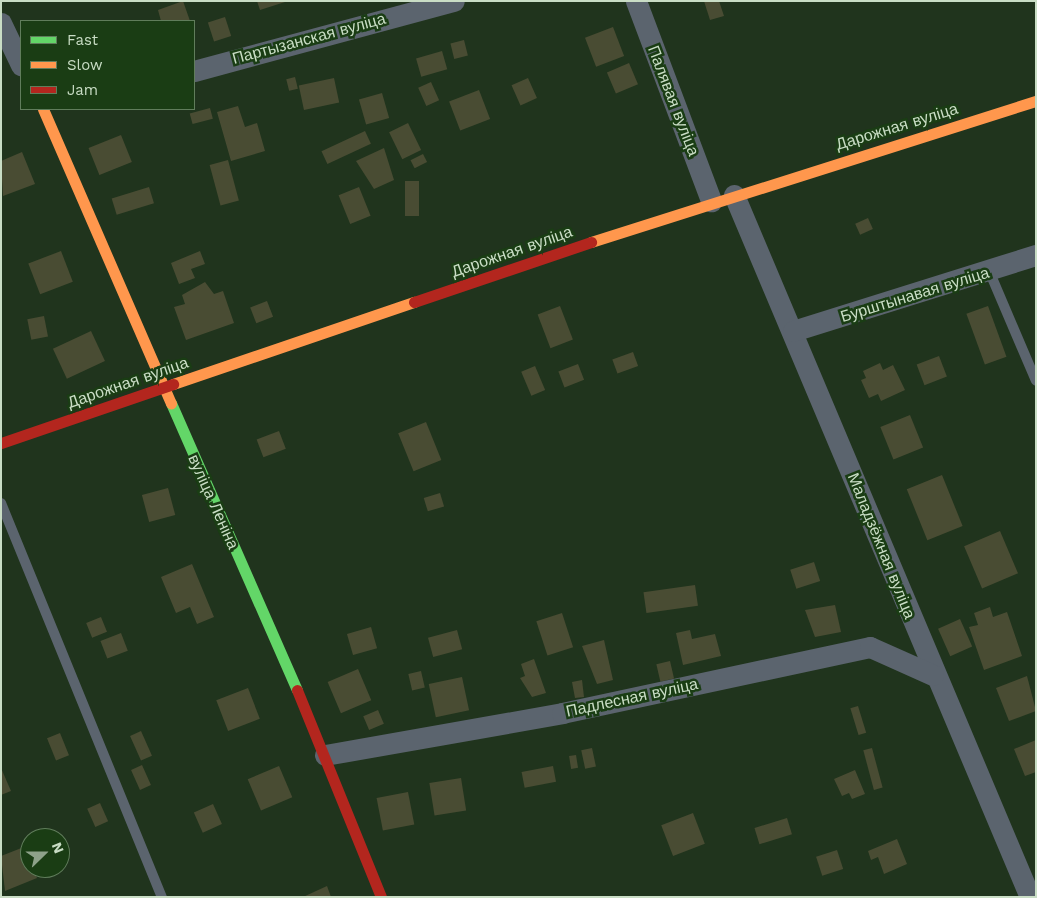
<!DOCTYPE html>
<meta charset="utf-8">
<style>
body{margin:0}
#map{position:relative;width:1037px;height:898px;overflow:hidden;background:#20341d;font-family:"Work Sans",sans-serif}
div>[style]{position:absolute}
[style*='--x']{left:calc(var(--x)*1px);top:calc(var(--y)*1px);width:calc(var(--w)*1px);rotate:calc(var(--a)*1deg)}
.building>*{inset:0;background:#494c33;transform-origin:0 0}
.lane>*{height:10px;margin:-5px;padding:0 5px;transform-origin:5px;border-radius:5px;background:#5b646e}
.street>*{height:21px;margin:-10.5px;padding:0 10.5px;transform-origin:10.5px;border-radius:10.5px;background:#5b646e}
.fast>*{height:11px;margin:-5.5px;padding:0 5.5px;transform-origin:5.5px;border-radius:5.5px;background:#63d668}
.slow>*{height:11px;margin:-5.5px;padding:0 5.5px;transform-origin:5.5px;border-radius:5.5px;background:#ff974d}
.jam>*{height:11px;margin:-5.5px;padding:0 5.5px;transform-origin:5.5px;border-radius:5.5px;background:#b3261e}
span{translate:-50% -50%;white-space:nowrap;text-align:center;line-height:1.15;-webkit-text-stroke:5px #1a3d14;paint-order:stroke}
.street-label{font-size:16px;color:#c9ddc5}
.frame{position:absolute;inset:0;border:2px solid #c9ddc5;pointer-events:none}
.legend{position:absolute;left:20px;top:20px;width:175px;height:90px;box-sizing:border-box;background:#1a3d14;border:1px solid #607d5b;margin:0;padding:6px 9px;list-style:none;font-size:15px;color:#c9ddc5}
.legend li{display:flex;align-items:center;gap:10px;height:25px}
.legend b{width:25px;border:1px solid #607d5b}
.north{position:absolute;left:20px;top:828px;width:50px;height:50px;box-sizing:border-box;background:#1a3d14;border:1px solid #607d5b;border-radius:50%;rotate:68deg;font-size:14px;font-weight:700;line-height:20px;text-align:center;color:#c9ddc5}
.north::after{content:'';display:block;margin:auto;width:18px;height:22px;background:#8ea28a;clip-path:polygon(50% 0,100% 100%,50% 72%,0 100%)}
</style>
<div id="map">
<div class="building">
<div style="clip-path:polygon(183px 1px,190px 21px,161px 21px,158px 10px)"></div>
<div style="clip-path:polygon(257px 1px,285px 1px,285px 2px,260px 10px)"></div>
<div style="clip-path:polygon(704px 1px,719px 1px,724px 16px,710px 20px)"></div>
<div style="left:225px;top:17px;width:20px;height:18px;rotate:72deg"></div>
<div style="left:613px;top:27px;width:31px;height:30px;rotate:69deg"></div>
<div style="left:464px;top:40px;width:16px;height:14px;rotate:76deg"></div>
<div style="left:442px;top:51px;width:19px;height:27px;rotate:74deg"></div>
<div style="left:629px;top:63px;width:23px;height:24px;rotate:67deg"></div>
<div style="left:295px;top:77px;width:12px;height:9px;rotate:76deg"></div>
<div style="left:334px;top:78px;width:25px;height:36px;rotate:78deg"></div>
<div style="left:528px;top:78px;width:22px;height:18px;rotate:66deg"></div>
<div style="left:431px;top:82px;width:20px;height:14px;rotate:66deg"></div>
<div style="left:479px;top:90px;width:31px;height:32px;rotate:69deg"></div>
<div style="left:382px;top:93px;width:26px;height:24px;rotate:74deg"></div>
<div style="clip-path:polygon(238px 106px,245px 127px,257px 123px,265px 151px,231px 161px,217px 112px)"></div>
<div style="left:210px;top:108px;width:11px;height:21px;rotate:75deg"></div>
<div style="left:408px;top:123px;width:30px;height:21px;rotate:64deg"></div>
<div style="left:365px;top:131px;width:14px;height:48px;rotate:65deg"></div>
<div style="left:121px;top:135px;width:29px;height:35px;rotate:68deg"></div>
<div style="clip-path:polygon(384px 148px,394px 180px,374px 189px,356px 161px)"></div>
<div style="clip-path:polygon(22px 152px,35px 184px,3px 196px,1px 161px)"></div>
<div style="left:423px;top:154px;width:9px;height:14px;rotate:63deg"></div>
<div style="left:228px;top:160px;width:42px;height:19px;rotate:75deg"></div>
<div style="left:405px;top:181px;width:14px;height:35px"></div>
<div style="left:149px;top:187px;width:17px;height:39px;rotate:73deg"></div>
<div style="left:359px;top:187px;width:31px;height:22px;rotate:68deg"></div>
<div style="left:868px;top:218px;width:12px;height:14px;rotate:66deg"></div>
<div style="left:61px;top:251px;width:33px;height:35px;rotate:69deg"></div>
<div style="clip-path:polygon(200px 251px,205px 264px,191px 269px,195px 278px,179px 284px,171px 263px)"></div>
<div style="clip-path:polygon(205px 282px,214px 294px,223px 291px,234px 323px,186px 340px,174px 307px,185px 304px,182px 295px)"></div>
<div style="left:267px;top:301px;width:17px;height:18px;rotate:69deg"></div>
<div style="left:560px;top:306px;width:36px;height:24px;rotate:69deg"></div>
<div style="left:988px;top:306px;width:54px;height:23px;rotate:70deg"></div>
<div style="left:44px;top:316px;width:21px;height:17px;rotate:79deg"></div>
<div style="left:91px;top:331px;width:33px;height:42px;rotate:65deg"></div>
<div style="left:633px;top:352px;width:15px;height:22px;rotate:70deg"></div>
<div style="left:939px;top:356px;width:22px;height:24px;rotate:69deg"></div>
<div style="clip-path:polygon(880px 363px,883px 370px,893px 365px,905px 390px,881px 401px,878px 394px,869px 398px,861px 380px,866px 378px,863px 371px)"></div>
<div style="left:578px;top:364px;width:17px;height:21px;rotate:69deg"></div>
<div style="left:535px;top:366px;width:26px;height:15px;rotate:67deg"></div>
<div style="left:910px;top:415px;width:35px;height:32px;rotate:68deg"></div>
<div style="left:426px;top:422px;width:41px;height:30px;rotate:68deg"></div>
<div style="left:279px;top:431px;width:19px;height:24px;rotate:69deg"></div>
<div style="left:942px;top:475px;width:55px;height:38px;rotate:68deg"></div>
<div style="left:168px;top:488px;width:28px;height:27px;rotate:75deg"></div>
<div style="left:440px;top:493px;width:14px;height:17px;rotate:73deg"></div>
<div style="left:1000px;top:531px;width:46px;height:39px;rotate:67deg"></div>
<div style="left:814px;top:562px;width:20px;height:25px;rotate:72deg"></div>
<div style="clip-path:polygon(192px 564px,214px 617px,197px 624px,190px 607px,176px 613px,161px 577px)"></div>
<div style="left:695px;top:585px;width:21px;height:52px;rotate:82deg"></div>
<div style="clip-path:polygon(835px 605px,841px 632px,815px 637px,805px 610px)"></div>
<div style="clip-path:polygon(990px 607px,993px 617px,1007px 612px,1022px 656px,984px 670px,969px 627px,978px 625px,974px 613px)"></div>
<div style="left:562px;top:613px;width:36px;height:27px;rotate:72deg"></div>
<div style="left:101px;top:617px;width:16px;height:16px;rotate:68deg"></div>
<div style="left:960px;top:619px;width:30px;height:24px;rotate:66deg"></div>
<div style="left:371px;top:627px;width:22px;height:25px;rotate:74deg"></div>
<div style="left:457px;top:630px;width:20px;height:30px;rotate:75deg"></div>
<div style="clip-path:polygon(690px 630px,692px 639px,715px 634px,721px 656px,683px 665px,676px 633px)"></div>
<div style="left:121px;top:633px;width:19px;height:22px;rotate:69deg"></div>
<div style="clip-path:polygon(604px 640px,613px 680px,597px 684px,582px 646px)"></div>
<div style="clip-path:polygon(534px 659px,546px 693px,532px 697px,520px 678px,525px 676px,521px 664px)"></div>
<div style="left:670px;top:661px;width:18px;height:14px;rotate:77deg"></div>
<div style="left:358px;top:669px;width:34px;height:33px;rotate:67deg"></div>
<div style="left:421px;top:671px;width:17px;height:13px;rotate:77deg"></div>
<div style="clip-path:polygon(1027px 676px,1036px 711px,1009px 721px,996px 688px)"></div>
<div style="left:462px;top:677px;width:34px;height:34px;rotate:78deg"></div>
<div style="clip-path:polygon(582px 680px,584px 697px,575px 698px,572px 682px)"></div>
<div style="left:248px;top:688px;width:33px;height:34px;rotate:69deg"></div>
<div style="left:858px;top:706px;width:28px;height:8px;rotate:73deg"></div>
<div style="left:378px;top:710px;width:15px;height:16px;rotate:67deg"></div>
<div style="left:141px;top:731px;width:27px;height:12px;rotate:66deg"></div>
<div style="left:60px;top:733px;width:24px;height:14px;rotate:68deg"></div>
<div style="clip-path:polygon(1036px 740px,1036px 772px,1025px 776px,1014px 749px)"></div>
<div style="left:592px;top:748px;width:19px;height:11px;rotate:78deg"></div>
<div style="left:872px;top:748px;width:41px;height:9px;rotate:75deg"></div>
<div style="left:576px;top:755px;width:13px;height:7px;rotate:81deg"></div>
<div style="left:142px;top:765px;width:22px;height:12px;rotate:66deg"></div>
<div style="left:279px;top:766px;width:34px;height:34px;rotate:67deg"></div>
<div style="left:553px;top:766px;width:16px;height:32px;rotate:79deg"></div>
<div style="clip-path:polygon(1px 768px,11px 791px,1px 795px)"></div>
<div style="clip-path:polygon(855px 770px,865px 794px,852px 799px,849px 793px,842px 796px,834px 779px)"></div>
<div style="left:461px;top:778px;width:33px;height:32px;rotate:81deg"></div>
<div style="left:408px;top:792px;width:33px;height:32px;rotate:79deg"></div>
<div style="left:100px;top:803px;width:20px;height:14px;rotate:66deg"></div>
<div style="left:213px;top:804px;width:22px;height:21px;rotate:66deg"></div>
<div style="left:693px;top:813px;width:33px;height:34px;rotate:69deg"></div>
<div style="left:787px;top:818px;width:17px;height:34px;rotate:73deg"></div>
<div style="clip-path:polygon(897px 839px,907px 864px,884px 874px,878px 857px,871px 860px,868px 851px)"></div>
<div style="clip-path:polygon(24px 847px,37px 878px,5px 891px,1px 856px)"></div>
<div style="left:837px;top:850px;width:20px;height:22px;rotate:72deg"></div>
<div style="clip-path:polygon(327px 886px,331px 897px,303px 897px)"></div>
</div>
<div class="lane">
<div style="--x:990;--y:273;--w:117;--a:66.9"></div>
<div style="--x:1;--y:503;--w:426;--a:67.8"></div>
</div>
<div class="street">
<div style="--x:636;--y:1;--w:214;--a:69.4"></div>
<div style="--x:1;--y:23;--w:47;--a:64.5"></div>
<div style="--x:194;--y:71;--w:269;--a:-15.1"></div>
<div style="--x:734;--y:195;--w:762;--a:67.14"></div>
<div style="--x:793;--y:331;--w:255;--a:-17.4"></div>
<div style="--x:325;--y:755;--w:241;--a:-10"></div>
<div style="--x:562;--y:713;--w:315;--a:-12.1"></div>
<div style="--x:870;--y:647;--w:69;--a:24"></div>
</div>
<div class="fast">
<div style="--x:171;--y:403;--w:313;--a:66.3"></div>
</div>
<div class="slow">
<div style="--x:43;--y:109;--w:321;--a:66.5"></div>
<div style="--x:591;--y:242;--w:467;--a:-17.6"></div>
<div style="--x:173;--y:384;--w:255;--a:-18.8"></div>
</div>
<div class="jam">
<div style="--x:414;--y:302;--w:187;--a:-18.7"></div>
<div style="--x:1;--y:443;--w:182;--a:-18.9"></div>
<div style="--x:297;--y:690;--w:223;--a:67.9"></div>
</div>
<div class="street-label">
<span style="left:309px;top:39px;rotate:-15deg">Партызанская вуліца</span>
<span style="left:673px;top:101px;rotate:69deg">Палявая вуліца</span>
<span style="left:897px;top:127px;rotate:-17deg">Дарожная вуліца</span>
<span style="left:512px;top:252px;rotate:-19deg">Дарожная вуліца</span>
<span style="left:915px;top:295px;rotate:-17deg">Бурштынавая вуліца</span>
<span style="left:128px;top:383px;rotate:-19deg">Дарожная вуліца</span>
<span style="left:213px;top:502px;rotate:66deg">вуліца Леніна</span>
<span style="left:881px;top:546px;rotate:68deg">Маладзёжная вуліца</span>
<span style="left:632px;top:698px;rotate:-12deg">Падлесная вуліца</span>
</div>
<div class="frame"></div>
<ul class="legend">
<li><b style="height:6px;background:#63d668"></b>Fast</li>
<li><b style="height:6px;background:#ff974d"></b>Slow</li>
<li><b style="height:6px;background:#b3261e"></b>Jam</li>
</ul>
<div class="north">N</div>
</div>
